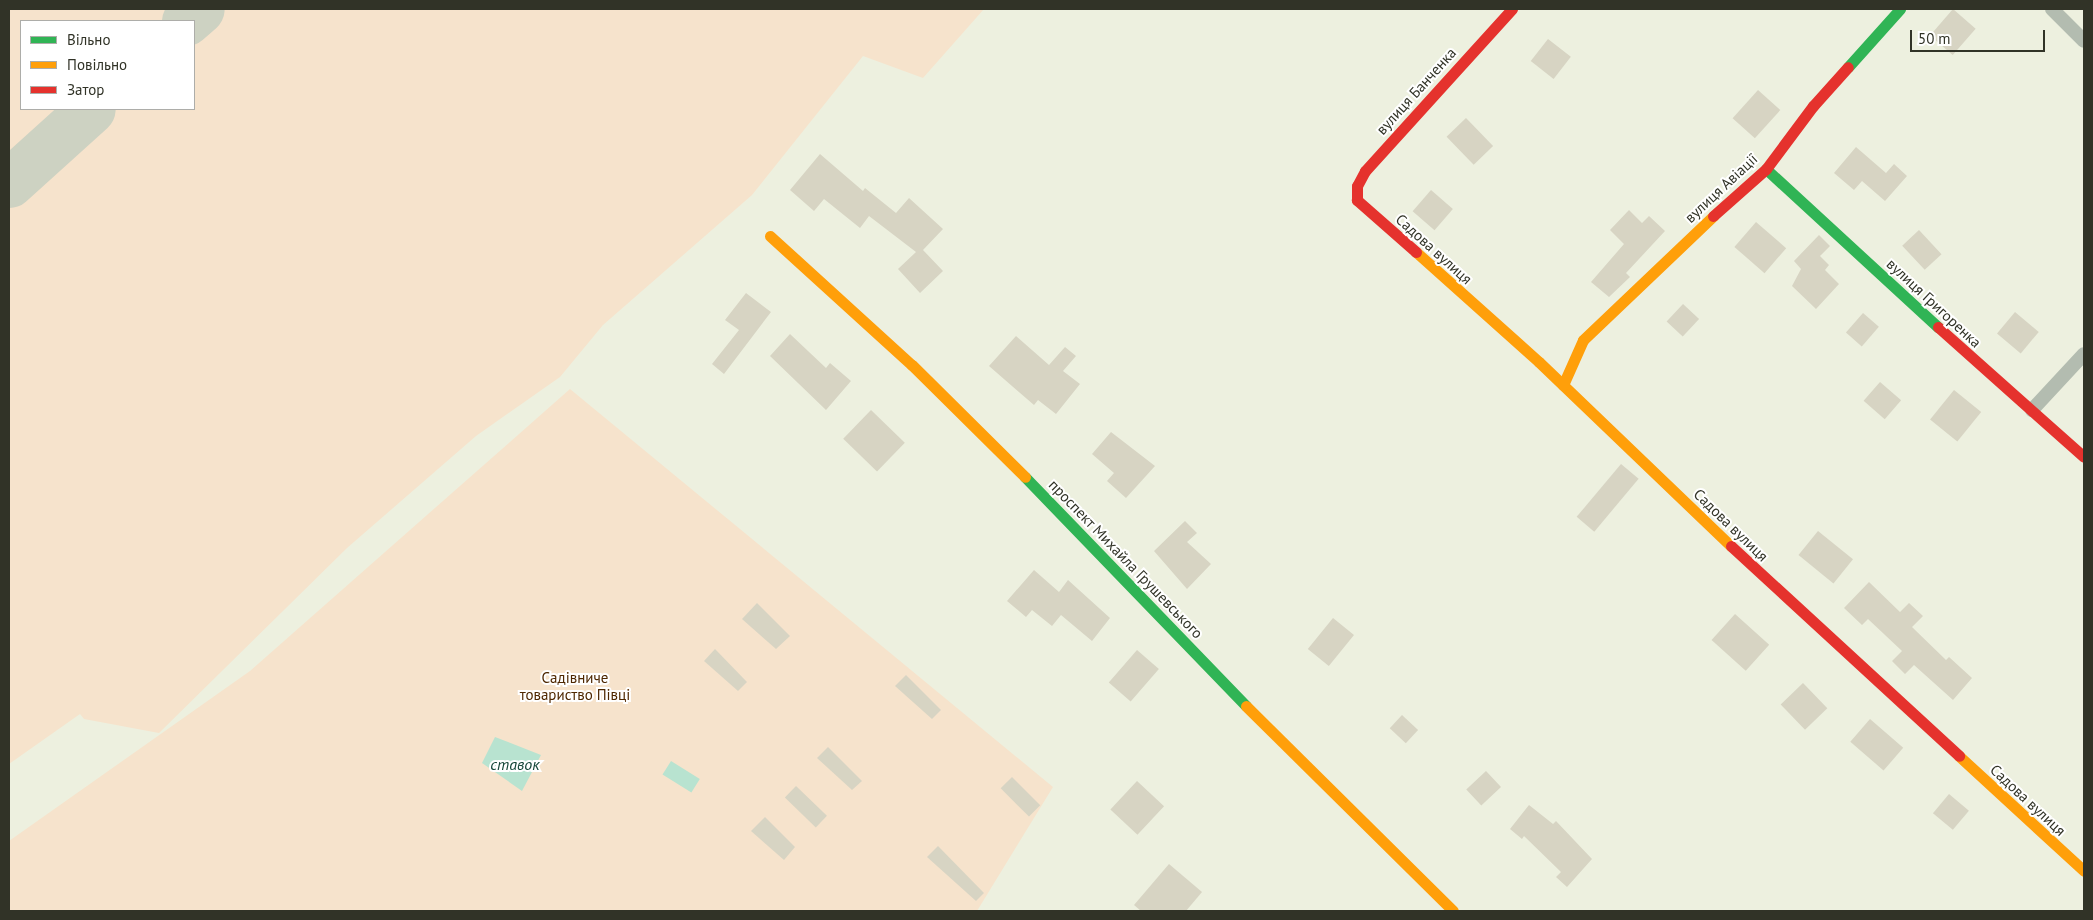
<!DOCTYPE html>
<meta charset="utf-8">
<style>
body{margin:0}
#map{position:relative;width:2093px;height:920px;overflow:hidden;background:#edf0df;font-family:"PT Sans",sans-serif}
div>[style]{position:absolute}
[style*='--x']{left:calc(var(--x)*1px);top:calc(var(--y)*1px);width:calc(var(--w)*1px);rotate:calc(var(--a)*1deg)}
.green>*{inset:0;background:#f6e3cc}
.water>*{inset:0;background:#b8e3d0;transform-origin:0 0}
.taxiway>*{height:49px;margin:-24.5px;padding:0 24.5px;transform-origin:24.5px;border-radius:24.5px;background:#cdd2c2}
.building>*{inset:0;background:#d7d4c3;transform-origin:0 0}
.street>*{height:14px;margin:-7px;padding:0 7px;transform-origin:7px;border-radius:7px;background:#b3bcb0}
.fast>*{height:11px;margin:-5.5px;padding:0 5.5px;transform-origin:5.5px;border-radius:5.5px;background:#30b455}
.slow>*{height:11px;margin:-5.5px;padding:0 5.5px;transform-origin:5.5px;border-radius:5.5px;background:#ff9f0a}
.jam>*{height:11px;margin:-5.5px;padding:0 5.5px;transform-origin:5.5px;border-radius:5.5px;background:#e5322d}
span{translate:-50% -50%;white-space:nowrap;text-align:center;line-height:1.15;-webkit-text-stroke:4px #fff;paint-order:stroke}
.street-label{font-size:15px;color:#313327}
.park-label{font-size:15px;color:#4e2700}
.water-label{font-size:16px;color:#144537;font-style:italic}
.frame{position:absolute;inset:0;border:10px solid #313327;pointer-events:none}
.legend{position:absolute;left:20px;top:20px;width:175px;height:90px;box-sizing:border-box;background:#fff;border:1px solid #adada9;margin:0;padding:6px 9px;list-style:none;font-size:15px;color:#313327}
.legend li{display:flex;align-items:center;gap:10px;height:25px}
.legend b{width:25px;border:1px solid #adada9}
.scale{position:absolute;left:1910px;top:30px;width:135px;height:22px;box-sizing:border-box;border:2px solid #313327;border-top:0;padding-left:6px;font-size:15px;line-height:18px;white-space:nowrap;color:#313327;-webkit-text-stroke:4px #fff;paint-order:stroke}
</style>
<div id="map">
<div class="green">
<div style="clip-path:polygon(evenodd,9px 9px,984px 9px,923px 78px,863px 56px,752px 195px,603px 325px,560px 377px,476px 436px,347px 548px,159px 733px,84px 719px,80px 714px,9px 764px,9px 9px,21px 21px,194px 21px,194px 109px,21px 109px,21px 21px)"></div>
<div style="clip-path:polygon(570px 389px,1053px 787px,977px 911px,9px 911px,9px 841px,250px 671px)"></div>
</div>
<div class="water">
<div style="clip-path:polygon(495px 737px,541px 755px,522px 791px,482px 763px)"></div>
<div style="left:671px;top:761px;width:34px;height:16px;rotate:32deg"></div>
</div>
<div class="taxiway">
<div style="--x:186;--y:21;--w:18;--a:-41"></div>
<div style="--x:9;--y:183;--w:110;--a:-42.1"></div>
</div>
<div class="building">
<div style="left:1953px;top:9px;width:30px;height:35px;rotate:41deg"></div>
<div style="left:1548px;top:39px;width:29px;height:28px;rotate:38deg"></div>
<div style="left:1758px;top:90px;width:30px;height:38px;rotate:42deg"></div>
<div style="left:1466px;top:118px;width:39px;height:27px;rotate:46deg"></div>
<div style="clip-path:polygon(1856px 147px,1886px 173px,1894px 164px,1907px 176px,1885px 201px,1862px 181px,1854px 190px,1834px 173px)"></div>
<div style="clip-path:polygon(820px 154px,863px 191px,865px 188px,896px 213px,909px 198px,943px 229px,923px 250px,943px 271px,920px 293px,898px 269px,916px 252px,869px 216px,860px 228px,824px 199px,814px 211px,790px 190px)"></div>
<div style="left:1431px;top:190px;width:29px;height:28px;rotate:41deg"></div>
<div style="clip-path:polygon(1629px 210px,1642px 223px,1649px 216px,1665px 231px,1626px 273px,1630px 277px,1609px 297px,1591px 282px,1624px 244px,1610px 230px)"></div>
<div style="left:1756px;top:222px;width:40px;height:33px;rotate:41deg"></div>
<div style="left:1919px;top:230px;width:33px;height:23px;rotate:47deg"></div>
<div style="clip-path:polygon(1819px 235px,1830px 246px,1820px 256px,1829px 265px,1825px 270px,1839px 284px,1816px 309px,1792px 286px,1801px 269px,1794px 261px)"></div>
<div style="clip-path:polygon(746px 293px,771px 312px,724px 374px,712px 364px,739px 330px,725px 320px)"></div>
<div style="left:1683px;top:304px;width:22px;height:24px;rotate:43deg"></div>
<div style="left:2015px;top:312px;width:31px;height:28px;rotate:40deg"></div>
<div style="left:1863px;top:313px;width:21px;height:26px;rotate:41deg"></div>
<div style="clip-path:polygon(790px 334px,826px 368px,830px 363px,851px 381px,826px 410px,770px 356px)"></div>
<div style="clip-path:polygon(1016px 336px,1049px 365px,1065px 347px,1076px 356px,1063px 371px,1080px 384px,1056px 414px,1038px 400px,1034px 405px,989px 366px)"></div>
<div style="left:1880px;top:382px;width:28px;height:25px;rotate:41deg"></div>
<div style="left:1954px;top:390px;width:35px;height:38px;rotate:39deg"></div>
<div style="left:871px;top:410px;width:47px;height:40px;rotate:44deg"></div>
<div style="clip-path:polygon(1111px 432px,1155px 466px,1126px 498px,1107px 481px,1114px 473px,1092px 454px)"></div>
<div style="left:1621px;top:464px;width:23px;height:69px;rotate:40deg"></div>
<div style="clip-path:polygon(1185px 521px,1197px 533px,1187px 542px,1211px 564px,1187px 589px,1154px 551px)"></div>
<div style="left:1818px;top:531px;width:45px;height:31px;rotate:39deg"></div>
<div style="clip-path:polygon(1034px 570px,1059px 592px,1068px 580px,1110px 618px,1092px 641px,1061px 615px,1052px 626px,1032px 610px,1026px 617px,1007px 601px)"></div>
<div style="clip-path:polygon(1869px 582px,1900px 612px,1909px 603px,1923px 616px,1912px 627px,1946px 660px,1949px 657px,1972px 678px,1953px 700px,1914px 665px,1905px 674px,1892px 661px,1902px 651px,1868px 619px,1862px 625px,1844px 608px)"></div>
<div style="clip-path:polygon(757px 603px,790px 636px,776px 649px,742px 619px)"></div>
<div style="left:1735px;top:614px;width:46px;height:35px;rotate:42deg"></div>
<div style="left:1333px;top:618px;width:27px;height:40px;rotate:39deg"></div>
<div style="clip-path:polygon(715px 649px,747px 682px,738px 691px,704px 661px)"></div>
<div style="left:1137px;top:650px;width:29px;height:43px;rotate:41deg"></div>
<div style="clip-path:polygon(906px 675px,941px 710px,932px 719px,895px 686px)"></div>
<div style="left:1803px;top:683px;width:35px;height:31px;rotate:46deg"></div>
<div style="left:1402px;top:715px;width:22px;height:18px;rotate:43deg"></div>
<div style="left:1870px;top:719px;width:44px;height:30px;rotate:41deg"></div>
<div style="clip-path:polygon(828px 747px,862px 781px,852px 790px,817px 758px)"></div>
<div style="left:1486px;top:771px;width:22px;height:27px;rotate:47deg"></div>
<div style="left:1012px;top:777px;width:40px;height:16px;rotate:45deg"></div>
<div style="left:1137px;top:781px;width:37px;height:39px;rotate:43deg"></div>
<div style="left:796px;top:786px;width:43px;height:16px;rotate:44deg"></div>
<div style="left:1949px;top:794px;width:26px;height:25px;rotate:40deg"></div>
<div style="clip-path:polygon(1529px 805px,1553px 824px,1556px 821px,1592px 859px,1567px 887px,1556px 877px,1561px 872px,1524px 836px,1522px 839px,1510px 829px)"></div>
<div style="clip-path:polygon(765px 817px,795px 847px,784px 860px,751px 831px)"></div>
<div style="clip-path:polygon(938px 846px,984px 893px,976px 901px,927px 857px)"></div>
<div style="clip-path:polygon(1169px 864px,1202px 892px,1186px 911px,1141px 911px,1134px 905px)"></div>
</div>
<div class="street">
<div style="--x:2052;--y:9;--w:45;--a:45"></div>
<div style="--x:2032;--y:410;--w:76;--a:-47.1"></div>
</div>
<div class="fast">
<div style="--x:1848;--y:67;--w:78;--a:-48.1"></div>
<div style="--x:1766;--y:169;--w:234;--a:42.6"></div>
<div style="--x:1025;--y:477;--w:318;--a:46"></div>
</div>
<div class="slow">
<div style="--x:770;--y:236;--w:192;--a:42.3"></div>
<div style="--x:912;--y:365;--w:159;--a:44.7"></div>
<div style="--x:1416;--y:252;--w:165;--a:41.8"></div>
<div style="--x:1539;--y:362;--w:266;--a:43.8"></div>
<div style="--x:1563;--y:385;--w:49;--a:-66"></div>
<div style="--x:1583;--y:340;--w:180;--a:-43.6"></div>
<div style="--x:1246;--y:706;--w:291;--a:44.7"></div>
<div style="--x:1959;--y:756;--w:170;--a:42.6"></div>
</div>
<div class="jam">
<div style="--x:1713;--y:216;--w:71;--a:-41.6"></div>
<div style="--x:1766;--y:169;--w:79;--a:-53.3"></div>
<div style="--x:1813;--y:106;--w:52;--a:-48.1"></div>
<div style="--x:1416;--y:252;--w:79;--a:-138.6"></div>
<div style="--x:1357;--y:200;--w:14;--a:-90"></div>
<div style="--x:1357;--y:186;--w:17;--a:-62"></div>
<div style="--x:1365;--y:171;--w:219;--a:-47.8"></div>
<div style="--x:1938;--y:327;--w:195;--a:41.7"></div>
<div style="--x:1731;--y:546;--w:310;--a:42.6"></div>
</div>
<div class="street-label">
<span style="left:1416px;top:91px;rotate:-48deg">вулиця Банченка</span>
<span style="left:1721px;top:188px;rotate:-43deg">вулиця Авіації</span>
<span style="left:1434px;top:249px;rotate:42deg">Садова вулиця</span>
<span style="left:1934px;top:303px;rotate:43deg">вулиця Григоренка</span>
<span style="left:1731px;top:525px;rotate:44deg">Садова вулиця</span>
<span style="left:1126px;top:559px;rotate:46deg">проспект Михайла Грушевського</span>
<span style="left:2028px;top:800px;rotate:43deg">Садова вулиця</span>
</div>
<div class="park-label">
<span style="left:575px;top:686px">Садівниче<br>товариство Півці</span>
</div>
<div class="water-label">
<span style="left:515px;top:764px">ставок</span>
</div>
<div class="frame"></div>
<ul class="legend">
<li><b style="height:6px;background:#30b455"></b>Вільно</li>
<li><b style="height:6px;background:#ff9f0a"></b>Повільно</li>
<li><b style="height:6px;background:#e5322d"></b>Затор</li>
</ul>
<div class="scale">50 m</div>
</div>
